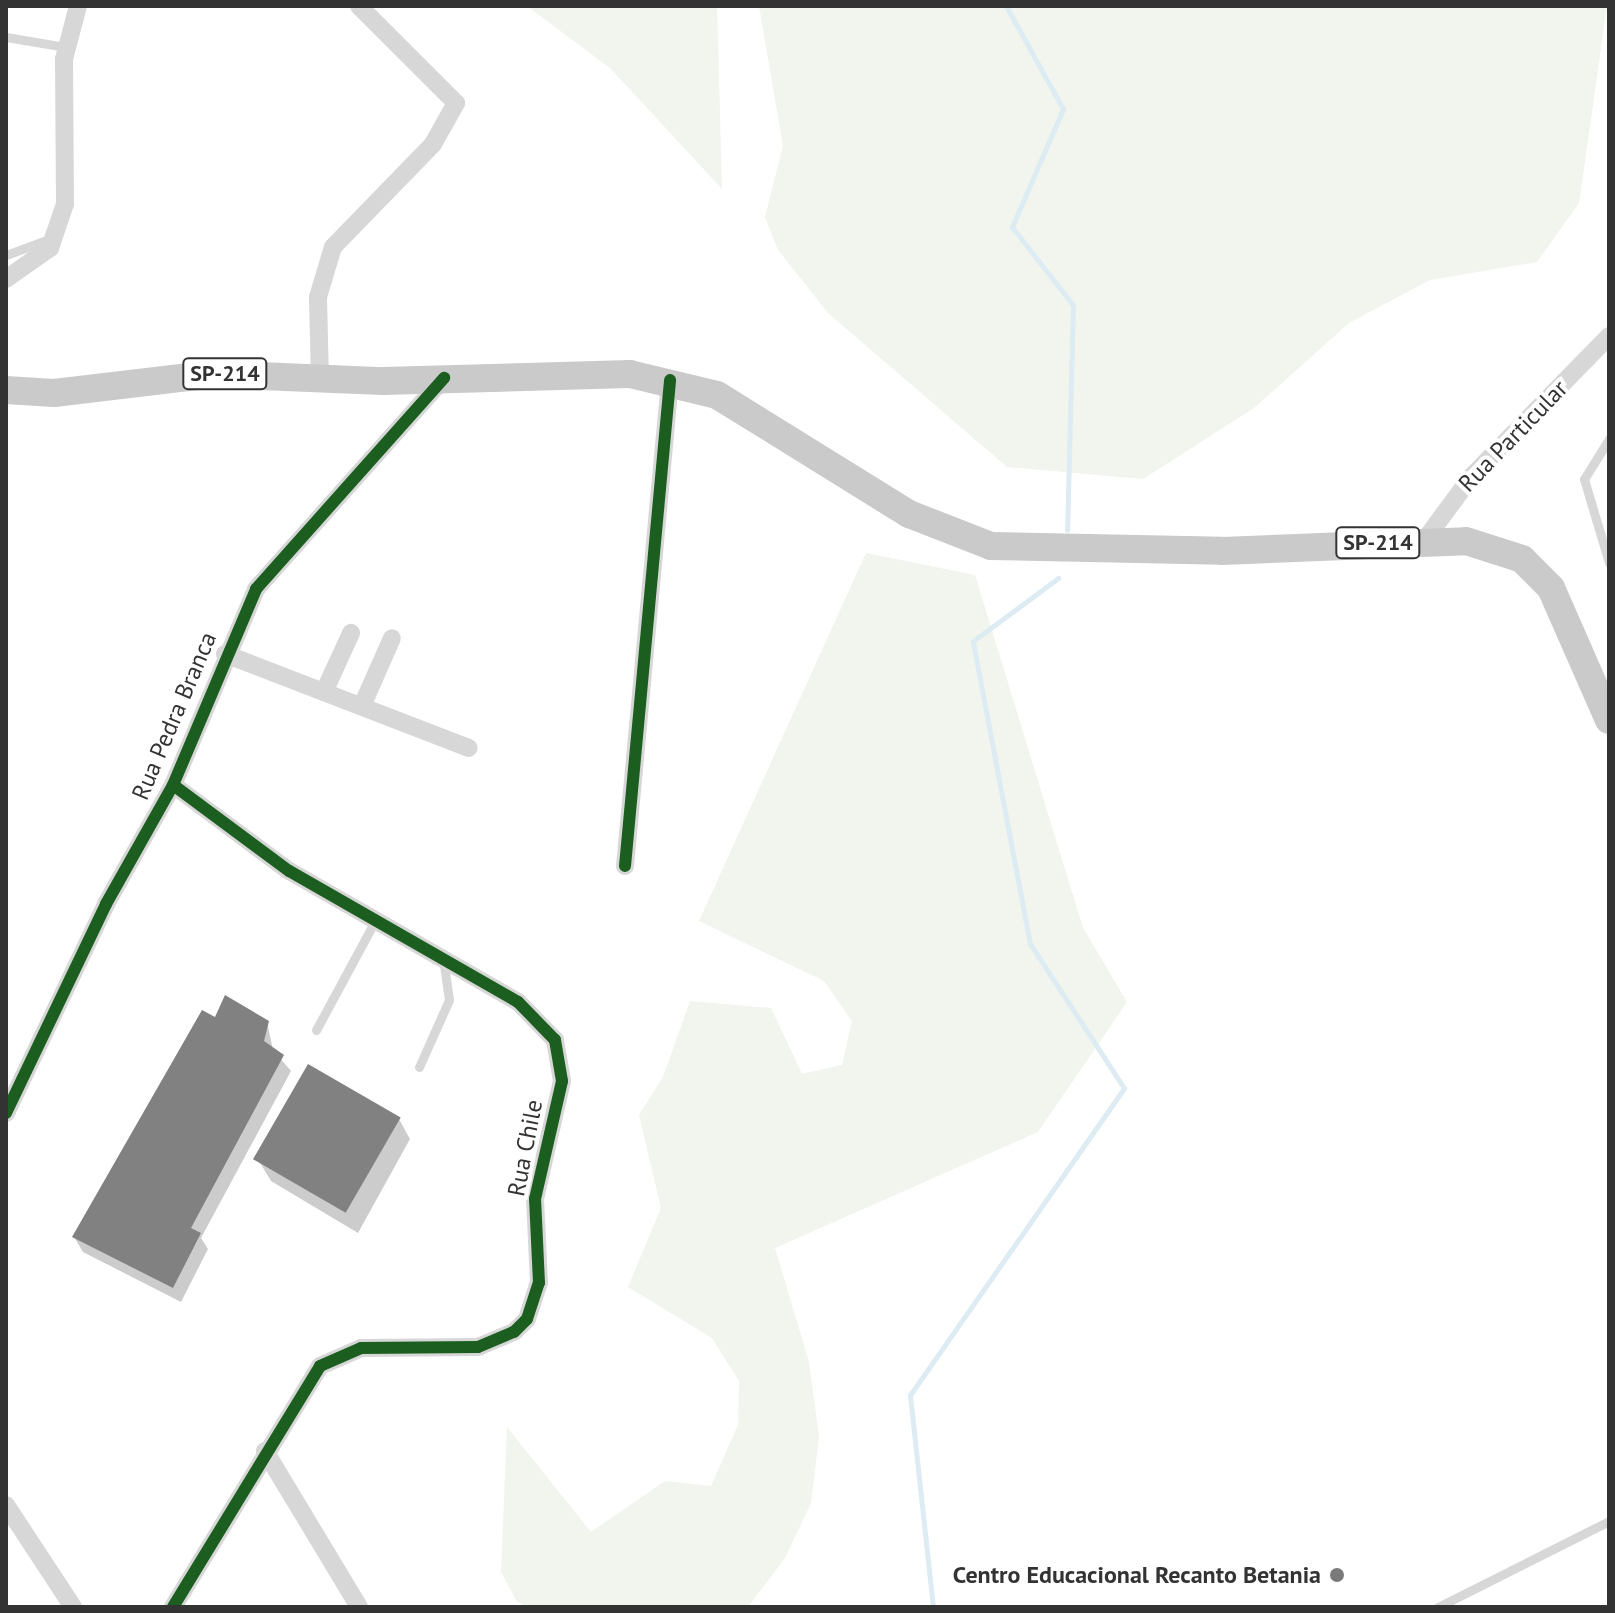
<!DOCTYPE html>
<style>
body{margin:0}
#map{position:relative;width:1615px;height:1613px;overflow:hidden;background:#fff;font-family:"PT Sans",sans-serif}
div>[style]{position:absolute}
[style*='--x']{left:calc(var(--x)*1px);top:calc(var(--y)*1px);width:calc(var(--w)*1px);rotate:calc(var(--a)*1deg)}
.green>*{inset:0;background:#f1f5ed}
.shadow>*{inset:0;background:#0003}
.stream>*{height:5px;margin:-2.5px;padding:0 2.5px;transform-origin:2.5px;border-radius:2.5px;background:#ddebf3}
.building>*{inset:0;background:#818181;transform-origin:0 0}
.lane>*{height:9px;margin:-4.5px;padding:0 4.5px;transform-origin:4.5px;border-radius:4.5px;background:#d7d7d7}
.street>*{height:18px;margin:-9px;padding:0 9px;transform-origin:9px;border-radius:9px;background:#d7d7d7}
.primary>*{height:28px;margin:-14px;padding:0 14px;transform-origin:14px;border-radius:14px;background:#cacaca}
.cycleway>*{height:12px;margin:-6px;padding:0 6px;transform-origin:6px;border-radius:6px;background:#1b5e20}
.dots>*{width:22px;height:22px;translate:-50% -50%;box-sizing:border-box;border:4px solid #fff;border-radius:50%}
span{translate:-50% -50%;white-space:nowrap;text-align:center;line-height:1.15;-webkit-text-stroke:8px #fff;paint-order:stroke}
.shield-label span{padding:2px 6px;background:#fff;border:2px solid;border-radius:6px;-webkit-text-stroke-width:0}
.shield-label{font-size:22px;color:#333;font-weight:700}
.street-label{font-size:24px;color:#333}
.poi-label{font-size:24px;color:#333;font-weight:700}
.right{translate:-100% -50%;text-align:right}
.frame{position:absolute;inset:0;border:8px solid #333;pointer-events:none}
</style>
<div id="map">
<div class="green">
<div style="clip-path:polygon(527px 6px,717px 6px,722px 189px,610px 68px)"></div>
<div style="clip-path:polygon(759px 6px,1607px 6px,1579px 203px,1537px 262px,1430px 280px,1349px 323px,1254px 408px,1143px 479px,1007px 467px,828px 313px,778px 250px,765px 217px,783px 146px)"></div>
<div style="clip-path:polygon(866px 553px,975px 575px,1083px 928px,1127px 1002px,1038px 1132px,775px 1248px,809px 1362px,819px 1437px,811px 1503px,785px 1558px,748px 1607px,528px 1607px,517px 1602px,501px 1572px,507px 1427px,591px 1532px,665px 1481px,711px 1486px,738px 1425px,739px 1381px,712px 1338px,628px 1287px,661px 1208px,639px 1115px,663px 1077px,690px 1001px,771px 1008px,802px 1074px,842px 1065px,852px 1021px,824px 981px,699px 921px)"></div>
</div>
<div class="shadow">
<div style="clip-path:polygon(267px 1022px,273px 1050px,291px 1071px,201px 1238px,208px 1249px,181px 1302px,83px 1252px,74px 1237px)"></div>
<div style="clip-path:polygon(399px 1119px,410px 1139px,358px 1233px,271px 1181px,259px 1161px)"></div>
</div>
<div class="stream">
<div style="--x:1006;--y:6;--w:118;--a:61"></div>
<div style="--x:1063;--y:109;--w:129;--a:113.4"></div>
<div style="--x:1012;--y:227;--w:99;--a:52"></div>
<div style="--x:1073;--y:305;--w:225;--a:91.5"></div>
<div style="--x:933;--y:1607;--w:213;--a:-96.2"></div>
<div style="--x:910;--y:1395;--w:374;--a:-55.1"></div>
<div style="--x:1124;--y:1088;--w:172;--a:-123.1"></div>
<div style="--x:1030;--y:944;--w:308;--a:-100.7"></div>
<div style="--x:973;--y:641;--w:106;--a:-36.5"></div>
</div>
<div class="building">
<div style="clip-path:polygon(225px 995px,269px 1021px,264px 1041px,284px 1055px,191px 1228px,201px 1233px,173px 1288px,72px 1237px,202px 1010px,215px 1017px)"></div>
<div style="left:308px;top:1064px;width:107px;height:110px;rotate:30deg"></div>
</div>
<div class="lane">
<div style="--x:6;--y:37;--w:61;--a:9.5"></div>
<div style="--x:6;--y:255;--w:49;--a:-20.3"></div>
<div style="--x:1609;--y:439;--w:47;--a:122"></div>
<div style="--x:1584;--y:479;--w:88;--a:73.4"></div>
<div style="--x:316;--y:1030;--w:126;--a:-61.6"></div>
<div style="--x:419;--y:1067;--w:73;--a:-65.9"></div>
<div style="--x:449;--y:1000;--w:42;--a:-98.1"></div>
<div style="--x:1438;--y:1607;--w:191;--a:-26.7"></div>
</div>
<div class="street">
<div style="--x:6;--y:279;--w:54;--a:-35.2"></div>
<div style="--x:50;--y:248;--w:46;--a:-71.2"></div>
<div style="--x:65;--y:204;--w:145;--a:-90.4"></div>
<div style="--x:64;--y:59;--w:55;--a:-75.2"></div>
<div style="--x:320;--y:380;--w:83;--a:-91.4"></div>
<div style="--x:318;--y:297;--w:52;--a:-73.3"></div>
<div style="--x:333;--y:247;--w:144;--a:-45.8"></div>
<div style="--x:433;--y:144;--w:47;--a:-60.7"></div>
<div style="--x:456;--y:103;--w:137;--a:-135"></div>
<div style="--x:1424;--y:541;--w:81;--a:-53.6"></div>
<div style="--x:1472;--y:476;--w:196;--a:-45.6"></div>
<div style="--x:225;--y:654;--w:261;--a:21.1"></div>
<div style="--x:324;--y:692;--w:65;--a:-65.4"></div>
<div style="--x:362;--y:706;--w:74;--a:-66.2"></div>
<div style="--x:625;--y:866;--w:488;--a:-84.7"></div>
<div style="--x:6;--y:1113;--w:232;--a:-64.4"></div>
<div style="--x:106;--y:904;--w:137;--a:-60.6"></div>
<div style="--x:173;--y:785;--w:213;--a:-67"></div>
<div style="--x:256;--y:589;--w:283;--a:-48.3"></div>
<div style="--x:265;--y:1451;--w:182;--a:58.9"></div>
<div style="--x:6;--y:1505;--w:122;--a:56.7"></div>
<div style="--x:173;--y:1607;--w:282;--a:-58.6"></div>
<div style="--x:320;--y:1366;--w:45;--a:-23.7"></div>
<div style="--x:361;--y:1348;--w:117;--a:-0.5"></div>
<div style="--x:478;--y:1347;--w:39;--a:-23"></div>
<div style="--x:514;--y:1332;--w:18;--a:-45"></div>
<div style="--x:527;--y:1319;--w:38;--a:-72"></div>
<div style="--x:539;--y:1283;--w:84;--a:-92.7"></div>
<div style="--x:535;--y:1199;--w:121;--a:-77.1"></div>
<div style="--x:562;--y:1081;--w:42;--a:-99.7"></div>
<div style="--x:555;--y:1040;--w:53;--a:-134.2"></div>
<div style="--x:518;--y:1002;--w:264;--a:-150.2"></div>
<div style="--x:289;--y:871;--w:144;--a:-143.4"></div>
</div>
<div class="primary">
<div style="--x:6;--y:390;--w:48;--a:3.6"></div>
<div style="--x:54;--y:393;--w:160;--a:-6.8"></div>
<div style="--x:213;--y:374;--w:170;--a:2.4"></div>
<div style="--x:383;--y:381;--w:247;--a:-1.6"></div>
<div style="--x:630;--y:374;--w:89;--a:13.6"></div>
<div style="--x:717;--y:395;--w:226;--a:31.8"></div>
<div style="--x:909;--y:514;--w:88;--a:21.3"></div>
<div style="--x:991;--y:546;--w:231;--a:1.2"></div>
<div style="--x:1222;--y:551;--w:244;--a:-2.3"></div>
<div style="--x:1466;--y:541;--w:59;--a:17.8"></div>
<div style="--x:1522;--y:559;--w:41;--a:45"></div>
<div style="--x:1551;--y:588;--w:144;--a:66.3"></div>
</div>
<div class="cycleway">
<div style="--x:625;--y:866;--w:488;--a:-84.7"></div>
<div style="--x:6;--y:1113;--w:232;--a:-64.4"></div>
<div style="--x:106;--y:904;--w:137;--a:-60.6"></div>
<div style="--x:173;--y:785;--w:213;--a:-67"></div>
<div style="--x:256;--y:589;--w:283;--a:-48.3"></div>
<div style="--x:173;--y:1607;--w:282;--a:-58.6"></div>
<div style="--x:320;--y:1366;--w:45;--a:-23.7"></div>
<div style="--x:361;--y:1348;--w:117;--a:-0.5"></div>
<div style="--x:478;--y:1347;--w:39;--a:-23"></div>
<div style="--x:514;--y:1332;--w:18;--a:-45"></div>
<div style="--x:527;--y:1319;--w:38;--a:-72"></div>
<div style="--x:539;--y:1283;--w:84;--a:-92.7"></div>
<div style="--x:535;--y:1199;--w:121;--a:-77.1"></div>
<div style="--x:562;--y:1081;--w:42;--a:-99.7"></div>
<div style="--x:555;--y:1040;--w:53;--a:-134.2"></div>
<div style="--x:518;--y:1002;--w:264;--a:-150.2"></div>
<div style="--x:289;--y:871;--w:144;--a:-143.4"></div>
</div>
<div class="dots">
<div style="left:1337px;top:1575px;background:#7a7a7a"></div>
</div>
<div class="shield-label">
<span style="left:225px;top:374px">SP-214</span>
<span style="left:1378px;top:543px">SP-214</span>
</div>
<div class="street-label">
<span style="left:1513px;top:436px;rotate:-46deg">Rua Particular</span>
<span style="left:174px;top:716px;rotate:-67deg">Rua Pedra Branca</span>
<span style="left:525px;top:1148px;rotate:-79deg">Rua Chile</span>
</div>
<div class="poi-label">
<span class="right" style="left:1321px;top:1575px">Centro Educacional Recanto Betania</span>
</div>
<div class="frame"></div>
</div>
